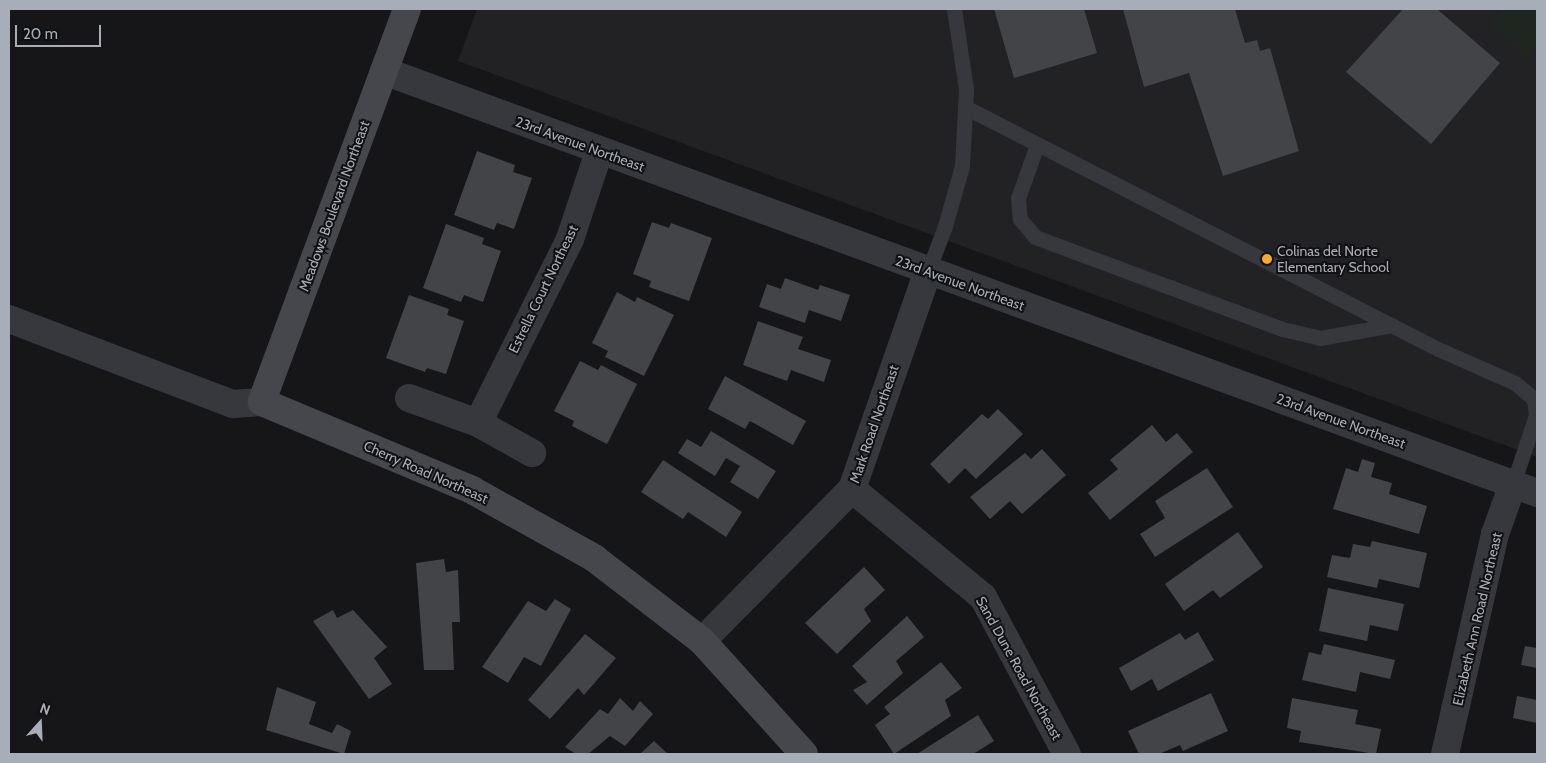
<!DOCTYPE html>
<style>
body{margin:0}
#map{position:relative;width:1546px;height:763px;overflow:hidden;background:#161618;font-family:Cabin,sans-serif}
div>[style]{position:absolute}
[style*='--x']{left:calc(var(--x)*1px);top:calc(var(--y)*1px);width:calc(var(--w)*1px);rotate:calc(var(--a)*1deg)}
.built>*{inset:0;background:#222225}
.green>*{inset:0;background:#1e261f}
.building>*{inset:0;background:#424448}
.lane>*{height:15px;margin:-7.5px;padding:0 7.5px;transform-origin:7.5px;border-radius:7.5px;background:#37383d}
.street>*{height:28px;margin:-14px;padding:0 14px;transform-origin:14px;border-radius:14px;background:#37383d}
.secondary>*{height:28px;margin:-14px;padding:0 14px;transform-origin:14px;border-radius:14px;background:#45474d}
.dots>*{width:14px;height:14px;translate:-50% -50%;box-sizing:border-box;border:2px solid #111113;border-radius:50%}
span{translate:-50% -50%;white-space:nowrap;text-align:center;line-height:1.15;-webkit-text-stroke:4px #111113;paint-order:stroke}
.street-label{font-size:14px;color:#a8aeb8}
.poi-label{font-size:14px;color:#a8aeb8}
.left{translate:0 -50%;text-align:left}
.frame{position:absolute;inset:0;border:10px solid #a8aeb8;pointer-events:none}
.north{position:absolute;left:15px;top:698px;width:50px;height:50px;-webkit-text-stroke:4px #111113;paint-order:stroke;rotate:20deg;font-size:14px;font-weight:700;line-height:20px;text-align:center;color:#a8aeb8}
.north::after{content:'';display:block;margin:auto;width:18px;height:22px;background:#a8aeb8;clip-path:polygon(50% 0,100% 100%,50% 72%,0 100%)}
.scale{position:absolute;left:15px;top:25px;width:86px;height:22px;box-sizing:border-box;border:2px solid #a8aeb8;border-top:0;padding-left:6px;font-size:15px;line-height:18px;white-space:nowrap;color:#a8aeb8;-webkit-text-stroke:4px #111113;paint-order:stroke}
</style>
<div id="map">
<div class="built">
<div style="clip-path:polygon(477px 9px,1537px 9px,1537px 457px,458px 61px)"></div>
</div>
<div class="green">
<div style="clip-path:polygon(1503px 9px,1537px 9px,1537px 47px,1527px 59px,1489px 25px)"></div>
</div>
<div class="building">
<div style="clip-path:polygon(994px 9px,1084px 9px,1097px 53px,1014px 78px)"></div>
<div style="clip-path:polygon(1123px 9px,1235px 9px,1245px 43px,1257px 40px,1260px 51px,1270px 48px,1299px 151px,1223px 176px,1189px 73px,1144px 87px)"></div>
<div style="clip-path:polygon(1403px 9px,1437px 9px,1500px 63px,1431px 144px,1346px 72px)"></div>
<div style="clip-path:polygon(477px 151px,515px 165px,513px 172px,532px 178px,514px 229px,497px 223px,494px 230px,454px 215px)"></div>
<div style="clip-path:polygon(652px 222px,669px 228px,671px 223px,712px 238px,689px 301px,649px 287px,651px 281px,633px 274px)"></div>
<div style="clip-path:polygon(446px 224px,484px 238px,482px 244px,501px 251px,483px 302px,464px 295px,461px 302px,423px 288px)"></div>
<div style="clip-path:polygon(785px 278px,818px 290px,820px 285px,850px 295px,841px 321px,809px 310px,805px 323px,759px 307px,767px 284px,781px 289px)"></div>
<div style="clip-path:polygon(617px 292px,635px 302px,637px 297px,674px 315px,644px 376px,605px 357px,608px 351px,592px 343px)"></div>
<div style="clip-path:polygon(409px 295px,449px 309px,447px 315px,464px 321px,446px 374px,427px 368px,425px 372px,386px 358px)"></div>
<div style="clip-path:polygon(758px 321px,803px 337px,798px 349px,831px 360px,824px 382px,791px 370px,787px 381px,743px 365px)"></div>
<div style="clip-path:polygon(580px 361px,598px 370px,601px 365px,637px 384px,607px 444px,572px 426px,574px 421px,554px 411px)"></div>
<div style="clip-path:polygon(725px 376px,806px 421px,793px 445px,750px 421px,745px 429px,708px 409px)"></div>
<div style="clip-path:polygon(998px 409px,1023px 434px,976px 479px,965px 468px,949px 484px,930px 464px,982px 414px,988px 419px)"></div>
<div style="clip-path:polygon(1152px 425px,1166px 442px,1177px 433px,1193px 452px,1110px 520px,1088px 493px,1118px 469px,1110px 460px)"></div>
<div style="clip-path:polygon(711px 431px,776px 471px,758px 499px,730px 482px,740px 466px,726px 458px,715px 476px,678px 453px,687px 439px,701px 447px)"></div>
<div style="clip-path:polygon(1042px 449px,1066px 475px,1022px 514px,1010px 501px,990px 519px,970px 497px,1025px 453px,1031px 459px)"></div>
<div style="clip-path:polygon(1362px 459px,1375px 463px,1371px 477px,1392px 483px,1389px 494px,1427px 506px,1419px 534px,1333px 509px,1346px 468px,1358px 472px)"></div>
<div style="clip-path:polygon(663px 460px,742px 512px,726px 537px,688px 512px,683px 519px,641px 492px)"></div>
<div style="clip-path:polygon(1207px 468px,1233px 507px,1155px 557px,1140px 534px,1165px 518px,1155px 501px)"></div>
<div style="clip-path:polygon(1238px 532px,1263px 567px,1220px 598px,1213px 590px,1184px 611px,1165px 584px)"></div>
<div style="clip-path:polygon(1372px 541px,1427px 553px,1419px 588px,1379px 579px,1377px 588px,1327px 577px,1332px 555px,1350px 558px,1353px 544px,1370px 547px)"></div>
<div style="clip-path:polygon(444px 559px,446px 572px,458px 570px,460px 622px,452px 622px,454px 670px,424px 670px,416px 563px)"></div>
<div style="clip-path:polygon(864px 567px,885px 590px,864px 609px,871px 621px,837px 654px,805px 623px)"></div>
<div style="clip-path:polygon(1328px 588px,1404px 604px,1398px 631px,1370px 625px,1367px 641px,1319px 631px)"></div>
<div style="clip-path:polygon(555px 599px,571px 609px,541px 666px,524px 657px,508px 683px,482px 667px,528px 601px,546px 611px)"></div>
<div style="clip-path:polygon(333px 610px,337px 618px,353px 610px,387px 647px,374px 658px,392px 684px,369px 699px,313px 621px)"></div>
<div style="clip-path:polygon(907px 616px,924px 637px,896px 661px,903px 673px,867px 705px,853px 690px,867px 682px,852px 666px)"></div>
<div style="clip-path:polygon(1198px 632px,1214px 660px,1158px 691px,1152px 679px,1131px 691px,1119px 668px,1180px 633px,1185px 640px)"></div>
<div style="clip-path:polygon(585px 634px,616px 658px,584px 695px,578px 688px,550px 719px,528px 700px)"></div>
<div style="clip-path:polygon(1324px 644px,1395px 660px,1390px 679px,1360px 672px,1356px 692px,1302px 680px,1309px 652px,1321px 655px)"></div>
<div style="clip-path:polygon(1525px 646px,1537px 648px,1537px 668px,1521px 665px)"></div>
<div style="clip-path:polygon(941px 662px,962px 688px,945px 700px,951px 716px,894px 754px,875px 725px,890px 714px,884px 707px)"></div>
<div style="clip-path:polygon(277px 687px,316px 702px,309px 724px,332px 733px,337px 724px,351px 731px,344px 754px,266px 730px)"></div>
<div style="clip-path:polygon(1211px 693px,1228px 731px,1183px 751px,1180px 745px,1159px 754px,1139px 754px,1128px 731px)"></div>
<div style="clip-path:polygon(1517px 696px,1537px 700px,1537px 723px,1513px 718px)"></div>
<div style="clip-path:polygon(620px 698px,633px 711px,640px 701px,653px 714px,625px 746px,610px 736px,588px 754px,576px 754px,565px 747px,600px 709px,608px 714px)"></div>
<div style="clip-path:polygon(1292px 698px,1358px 710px,1355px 724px,1381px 729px,1376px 754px,1299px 742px,1301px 731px,1287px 728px)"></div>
<div style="clip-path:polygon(978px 715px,994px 741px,973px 754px,917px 754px)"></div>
<div style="clip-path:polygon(654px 741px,668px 754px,640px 754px)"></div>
</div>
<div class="lane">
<div style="--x:965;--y:107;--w:531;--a:27.1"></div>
<div style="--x:1438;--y:349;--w:84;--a:23.8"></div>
<div style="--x:1515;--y:383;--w:25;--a:40"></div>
<div style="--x:1534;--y:399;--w:16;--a:83"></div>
<div style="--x:1536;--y:415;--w:73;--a:108.4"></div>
<div style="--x:1037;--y:145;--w:56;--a:109.7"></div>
<div style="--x:1018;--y:198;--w:21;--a:85"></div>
<div style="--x:1020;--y:219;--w:23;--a:50"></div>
<div style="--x:1035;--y:237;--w:264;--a:20.4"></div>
<div style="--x:1282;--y:329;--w:39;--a:13"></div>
<div style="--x:1320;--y:338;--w:73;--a:-10.2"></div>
<div style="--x:928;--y:271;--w:48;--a:-69.3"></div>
<div style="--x:945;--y:226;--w:62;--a:-74.2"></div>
<div style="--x:962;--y:166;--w:77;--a:-87"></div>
<div style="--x:966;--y:89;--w:81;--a:-98.5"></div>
</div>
<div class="street">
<div style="--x:384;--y:71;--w:1228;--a:20.1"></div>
<div style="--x:9;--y:319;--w:240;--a:20.8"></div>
<div style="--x:233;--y:404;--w:29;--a:-4"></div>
<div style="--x:409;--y:398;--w:73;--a:19.9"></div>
<div style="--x:478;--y:423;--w:62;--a:29.1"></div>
<div style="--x:478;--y:423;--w:206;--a:-63.4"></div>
<div style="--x:570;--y:239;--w:92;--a:-71.6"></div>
<div style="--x:852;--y:489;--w:170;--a:39.5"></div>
<div style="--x:983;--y:597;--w:178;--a:61.9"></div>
<div style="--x:702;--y:641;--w:214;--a:-45.4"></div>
<div style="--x:852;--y:489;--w:231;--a:-70.8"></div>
<div style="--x:1445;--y:754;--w:226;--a:-77.2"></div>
<div style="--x:1495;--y:534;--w:53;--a:-70.2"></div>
</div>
<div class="secondary">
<div style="--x:407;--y:9;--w:419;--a:110.3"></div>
<div style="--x:262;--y:402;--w:228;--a:22.7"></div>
<div style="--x:472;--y:490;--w:140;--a:29.1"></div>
<div style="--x:594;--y:558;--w:136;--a:37.5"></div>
<div style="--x:702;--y:641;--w:152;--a:47.9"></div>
</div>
<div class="dots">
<div style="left:1267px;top:259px;background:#f4ab32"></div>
</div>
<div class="street-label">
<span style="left:580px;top:144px;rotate:20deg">23rd Avenue Northeast</span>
<span style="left:334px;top:206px;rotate:-70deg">Meadows Boulevard Northeast</span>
<span style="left:960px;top:283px;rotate:20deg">23rd Avenue Northeast</span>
<span style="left:543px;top:289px;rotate:-64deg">Estrella Court Northeast</span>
<span style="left:1341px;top:421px;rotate:20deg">23rd Avenue Northeast</span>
<span style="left:874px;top:424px;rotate:-71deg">Mark Road Northeast</span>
<span style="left:426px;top:472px;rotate:24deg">Cherry Road Northeast</span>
<span style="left:1477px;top:619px;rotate:-77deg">Elizabeth Ann Road Northeast</span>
<span style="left:1019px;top:668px;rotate:61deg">Sand Dune Road Northeast</span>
</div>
<div class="poi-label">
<span class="left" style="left:1277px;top:259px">Colinas del Norte<br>Elementary School</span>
</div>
<div class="frame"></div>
<div class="north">N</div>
<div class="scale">20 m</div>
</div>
